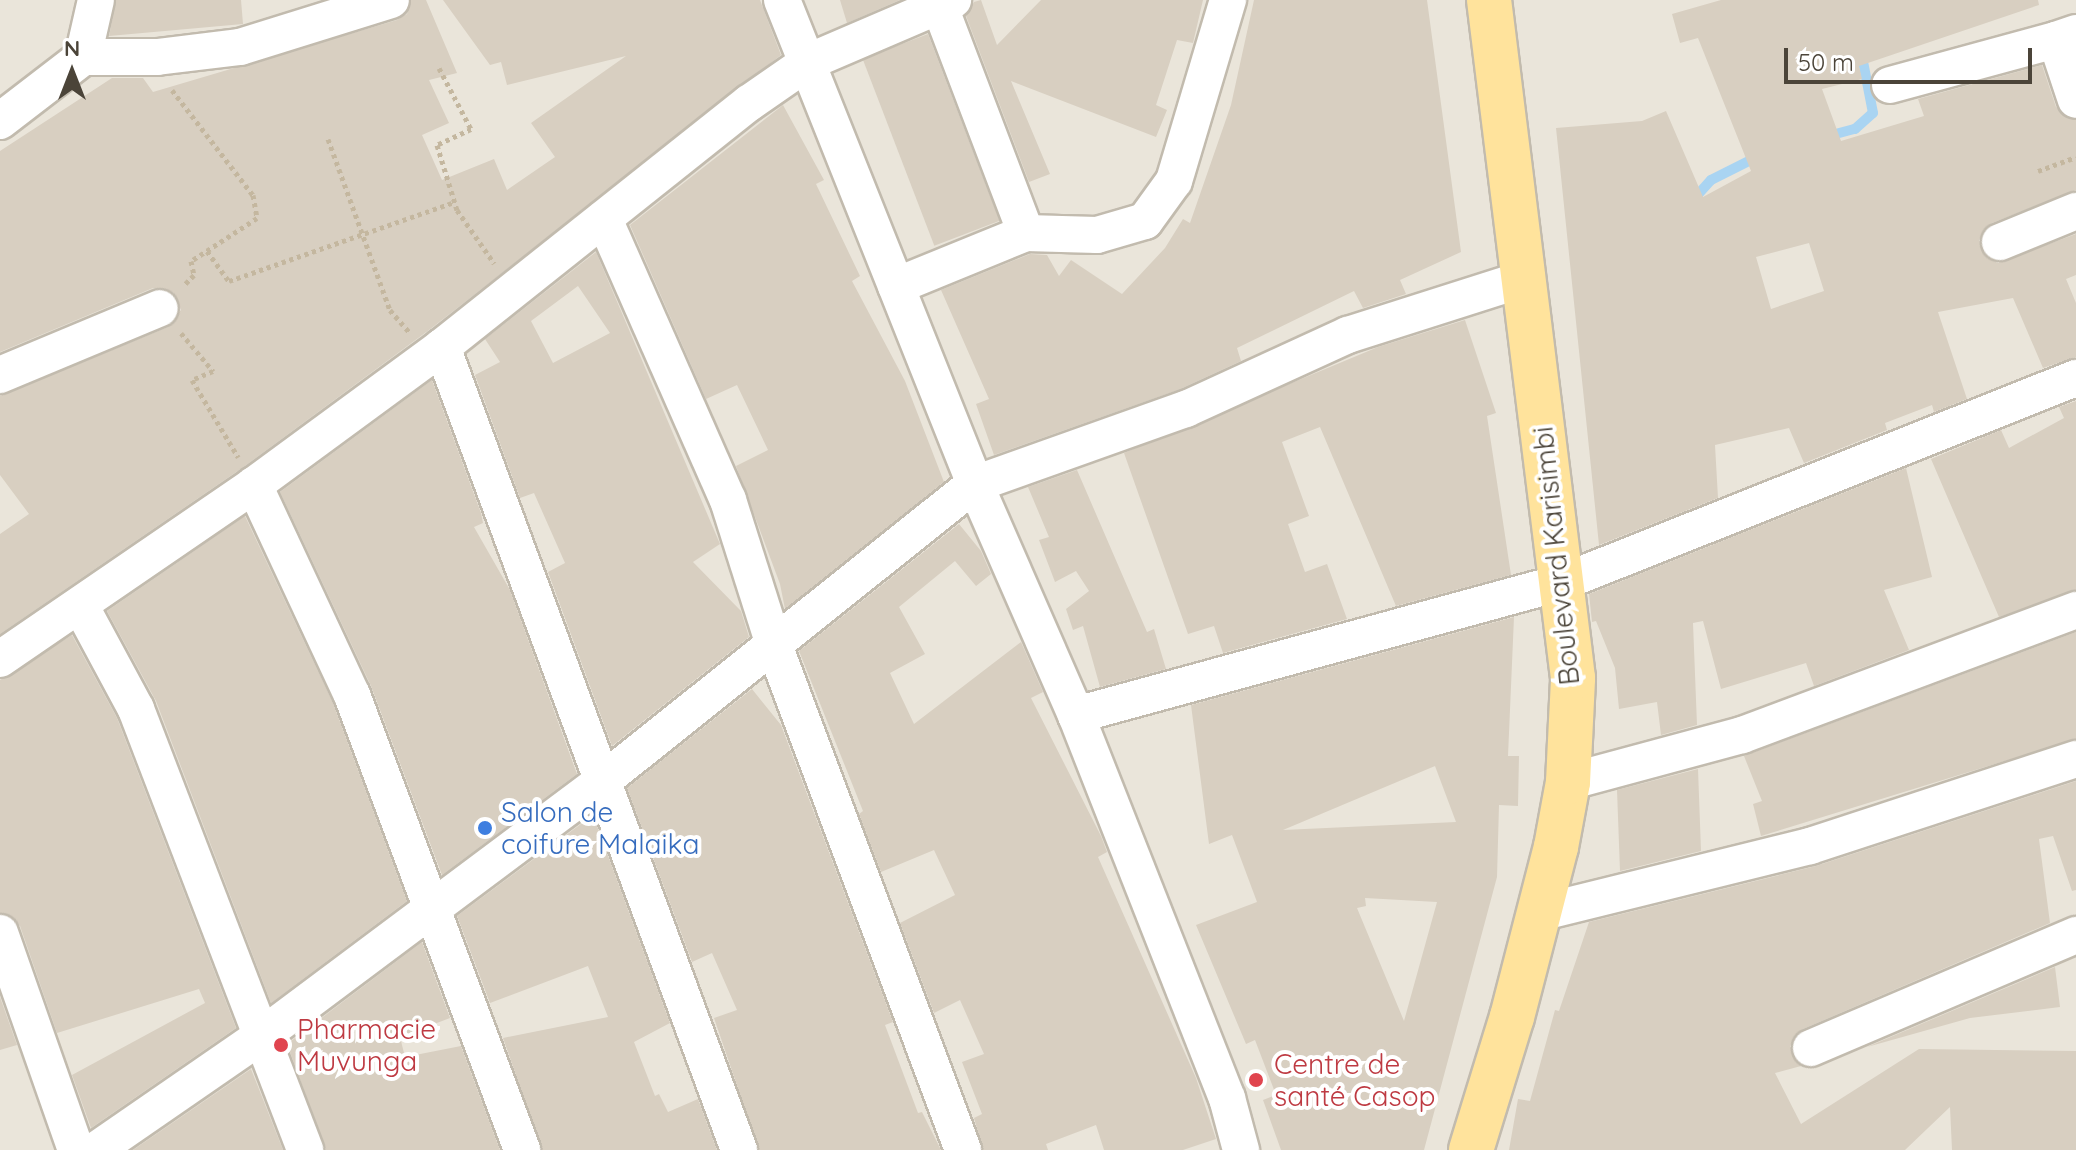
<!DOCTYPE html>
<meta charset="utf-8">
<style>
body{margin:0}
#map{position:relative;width:2076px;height:1150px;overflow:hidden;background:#f6f3ec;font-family:Quicksand,sans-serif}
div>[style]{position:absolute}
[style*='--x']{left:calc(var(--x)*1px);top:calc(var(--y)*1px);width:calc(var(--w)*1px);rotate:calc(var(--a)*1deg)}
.residential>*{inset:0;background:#eae5da;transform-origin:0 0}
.stream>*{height:10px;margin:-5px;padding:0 5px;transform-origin:5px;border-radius:5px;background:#a9d4f2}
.building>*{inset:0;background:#d8cfc1;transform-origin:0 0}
.path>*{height:5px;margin-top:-2.5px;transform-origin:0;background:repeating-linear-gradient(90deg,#c4b79f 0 4px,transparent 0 8px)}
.roads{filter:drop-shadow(2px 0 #c2bbae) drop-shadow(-2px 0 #c2bbae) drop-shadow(0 2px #c2bbae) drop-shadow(0 -2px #c2bbae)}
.street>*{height:36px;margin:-18px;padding:0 18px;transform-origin:18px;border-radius:18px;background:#fff}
.primary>*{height:44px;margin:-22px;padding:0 22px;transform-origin:22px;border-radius:22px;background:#ffe39c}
.dots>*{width:22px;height:22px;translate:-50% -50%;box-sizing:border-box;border:4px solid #fff;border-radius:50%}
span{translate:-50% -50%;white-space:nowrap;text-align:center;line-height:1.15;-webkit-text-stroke:8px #fff;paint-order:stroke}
.street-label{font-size:28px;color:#4b4439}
.shop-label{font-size:28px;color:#366cbe}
.left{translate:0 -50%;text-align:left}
.health-label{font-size:28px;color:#be3a42}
.north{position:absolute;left:32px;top:32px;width:80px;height:80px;-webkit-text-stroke:6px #fff;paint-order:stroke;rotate:0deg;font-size:22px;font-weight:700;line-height:32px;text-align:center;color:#4b4439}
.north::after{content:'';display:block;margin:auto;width:28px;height:36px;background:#4b4439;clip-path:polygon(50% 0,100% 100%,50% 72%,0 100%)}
.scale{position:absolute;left:1784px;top:48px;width:248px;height:36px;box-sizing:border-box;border:4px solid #4b4439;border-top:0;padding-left:10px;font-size:24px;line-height:28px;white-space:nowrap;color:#4b4439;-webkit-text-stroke:6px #fff;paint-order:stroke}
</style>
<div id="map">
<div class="residential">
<div style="left:0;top:0;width:2076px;height:1150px"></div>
</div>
<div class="stream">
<div style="--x:1828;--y:136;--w:28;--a:-15"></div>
<div style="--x:1855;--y:129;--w:24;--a:-42"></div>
<div style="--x:1873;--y:113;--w:63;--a:-101"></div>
<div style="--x:1693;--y:200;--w:27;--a:-48"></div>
<div style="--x:1711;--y:180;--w:54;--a:-26.6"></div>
</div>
<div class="building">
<div style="clip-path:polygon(116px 0,241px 0,243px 24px,109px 36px)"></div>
<div style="clip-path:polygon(411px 0,426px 0,457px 73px,429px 80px,449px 123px,422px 135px,442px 180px,494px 159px,507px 190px,555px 157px,531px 123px,626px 56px,507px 85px,501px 62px,490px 65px,443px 0,760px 0,781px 55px,429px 330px,242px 468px,0 634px,0 534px,29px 514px,0 475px,0 396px,168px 327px,181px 310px,173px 292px,153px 288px,0 352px,0 151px,112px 78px,143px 78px,153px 92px,397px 20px,407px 14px)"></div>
<div style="clip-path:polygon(840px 0,900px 0,847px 23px)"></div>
<div style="clip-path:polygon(981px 0,997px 45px,1041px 0,1203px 0,1193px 43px,1177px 40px,1156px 105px,1167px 110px,1156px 137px,1011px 81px,1050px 174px,1029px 182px,966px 16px,974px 2px)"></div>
<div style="clip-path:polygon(1254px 0,1427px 0,1461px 252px,1400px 280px,1406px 294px,1363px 308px,1354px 291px,1237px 348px,1241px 361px,1178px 390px,994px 455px,976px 404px,989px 399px,941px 290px,1030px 254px,1047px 255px,1059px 276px,1071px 260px,1122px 294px,1165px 248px,1183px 219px,1190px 223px,1231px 105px)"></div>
<div style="clip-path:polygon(evenodd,1721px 0,2038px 0,2039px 5px,1859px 66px,1862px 79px,1822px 89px,1841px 141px,1924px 116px,1918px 99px,2042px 65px,2056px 107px,2076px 120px,2076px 190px,1992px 223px,1979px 240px,1987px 258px,1998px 263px,2076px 234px,2076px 275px,2066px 279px,2076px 303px,2076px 357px,2043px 368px,2013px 298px,1938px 312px,1967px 399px,1934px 412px,1932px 405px,1885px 423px,1887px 430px,1804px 463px,1789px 428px,1715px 445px,1718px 498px,1599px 545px,1556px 128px,1642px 121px,1666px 111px,1703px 197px,1751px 171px,1698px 38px,1680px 43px,1672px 14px,1721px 0,1809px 243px,1824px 291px,1771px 309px,1756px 257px,1809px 243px)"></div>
<div style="left:928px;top:34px;width:200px;height:70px;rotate:69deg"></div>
<div style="clip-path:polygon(783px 105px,824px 180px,816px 184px,860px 276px,852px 281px,905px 381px,944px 482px,785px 609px,780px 584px,736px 466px,768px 450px,737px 385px,706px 399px,630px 225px)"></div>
<div style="clip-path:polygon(evenodd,596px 252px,720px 544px,693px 562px,741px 611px,749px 637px,612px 746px,548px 572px,565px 563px,534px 493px,520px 498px,475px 375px,500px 362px,485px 339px,596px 252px,578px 286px,610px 333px,553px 363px,531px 321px,578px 286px)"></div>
<div style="clip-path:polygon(1465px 320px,1496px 413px,1487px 416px,1511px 575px,1396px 606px,1320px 427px,1282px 442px,1309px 516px,1288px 524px,1305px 572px,1327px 564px,1347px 619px,1223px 653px,1214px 626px,1188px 634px,1124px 453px,1378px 347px)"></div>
<div style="clip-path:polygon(432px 380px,481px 513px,483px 523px,474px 527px,510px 590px,577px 774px,442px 875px,371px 686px,280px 492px)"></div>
<div style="clip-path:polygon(2076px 401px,2076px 590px,1999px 617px,1931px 459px,2001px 430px,2009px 448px,2064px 418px,2059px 407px)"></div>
<div style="clip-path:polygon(1906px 468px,1932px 577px,1884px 590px,1909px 650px,1814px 686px,1806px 663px,1721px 689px,1703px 621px,1693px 623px,1697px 725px,1661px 735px,1657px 702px,1619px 709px,1615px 668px,1596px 621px,1592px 622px,1589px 594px)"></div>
<div style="clip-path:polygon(1077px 470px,1147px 632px,1154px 629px,1166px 669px,1100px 687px,1083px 626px,1073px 630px,1066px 609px,1089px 591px,1076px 571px,1055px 582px,1039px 540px,1049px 537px,1028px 487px)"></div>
<div style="clip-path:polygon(245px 516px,333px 703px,407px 901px,271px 1003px,156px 701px,107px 611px)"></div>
<div style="clip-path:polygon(959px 524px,981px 551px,991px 574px,976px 586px,955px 561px,899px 607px,925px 654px,890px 673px,914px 724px,1021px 642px,1043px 692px,1031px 698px,1101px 836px,1107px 852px,1098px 857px,1196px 1078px,1216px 1139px,1183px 1150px,1104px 1150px,1096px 1125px,1046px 1144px,1048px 1150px,983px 1150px,974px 1118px,982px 1114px,962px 1062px,984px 1054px,960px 1000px,934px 1013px,900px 923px,955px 895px,934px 850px,881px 872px,859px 814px,863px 811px,799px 651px)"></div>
<div style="clip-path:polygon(evenodd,1514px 617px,1508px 756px,1519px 756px,1518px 806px,1499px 805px,1497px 877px,1424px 1150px,1281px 1150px,1263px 1100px,1276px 1095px,1255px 1040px,1246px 1044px,1196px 925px,1257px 902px,1232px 835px,1209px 844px,1191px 705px,1514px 617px,1435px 766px,1456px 822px,1283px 830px,1435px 766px,1514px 617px,1365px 898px,1437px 902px,1404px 1021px,1357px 908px,1366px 906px,1365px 898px)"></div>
<div style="clip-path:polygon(2076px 632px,2076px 739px,1761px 836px,1753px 804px,1762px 801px,1744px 756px)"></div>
<div style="clip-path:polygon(72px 635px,117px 718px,236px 1028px,91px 1128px,72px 1075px,205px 1003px,199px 989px,57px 1033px,20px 926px,0 913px,0 680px)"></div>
<div style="clip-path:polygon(752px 689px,781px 725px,893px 1022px,885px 1025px,918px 1113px,922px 1112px,941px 1150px,759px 1150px,714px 1018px,737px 1010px,712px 953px,692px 962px,627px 788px)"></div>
<div style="clip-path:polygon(1698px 769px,1701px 851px,1620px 871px,1617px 790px)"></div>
<div style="clip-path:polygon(2076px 781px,2076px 890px,2072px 891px,2053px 836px,2039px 839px,2050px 923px,1803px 1029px,1790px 1046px,1801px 1066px,1775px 1073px,1801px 1124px,1919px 1049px,2076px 1051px,2076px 1150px,1952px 1150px,1950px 1107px,1905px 1150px,1509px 1150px,1518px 1099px,1530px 1101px,1555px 1010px,1559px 1011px,1589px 922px,1816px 866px)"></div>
<div style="clip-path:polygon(593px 815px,670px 1023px,634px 1042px,655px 1096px,659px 1094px,668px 1112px,698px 1099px,717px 1150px,542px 1150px,503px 1038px,608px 1017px,588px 966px,490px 1003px,457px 916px)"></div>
<div style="clip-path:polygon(422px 942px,450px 1018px,400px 1037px,405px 1057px,461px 1046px,500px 1150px,326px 1150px,287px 1044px)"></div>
<div style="clip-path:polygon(2055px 967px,2060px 1007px,1970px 1018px,1867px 1047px)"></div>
<div style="clip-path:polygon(0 997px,17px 1045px,0 1050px)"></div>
<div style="clip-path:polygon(251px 1069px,283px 1150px,133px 1150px)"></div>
</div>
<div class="path">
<div style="--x:439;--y:68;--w:69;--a:62.3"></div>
<div style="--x:471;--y:129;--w:38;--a:155"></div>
<div style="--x:437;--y:145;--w:68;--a:72.9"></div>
<div style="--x:457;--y:210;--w:65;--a:55.1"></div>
<div style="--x:172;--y:90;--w:133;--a:52.4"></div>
<div style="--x:253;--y:195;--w:23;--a:80"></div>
<div style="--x:257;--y:218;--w:79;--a:146.9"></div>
<div style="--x:191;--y:261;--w:14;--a:78"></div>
<div style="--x:194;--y:275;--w:14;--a:135"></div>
<div style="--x:328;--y:139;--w:182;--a:70.1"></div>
<div style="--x:390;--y:310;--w:29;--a:49"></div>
<div style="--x:2038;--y:171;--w:40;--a:-20.2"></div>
<div style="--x:207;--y:251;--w:37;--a:54"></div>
<div style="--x:229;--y:281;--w:239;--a:-19.3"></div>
<div style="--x:181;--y:333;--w:50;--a:49.9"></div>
<div style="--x:213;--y:371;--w:23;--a:157"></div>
<div style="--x:192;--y:380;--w:90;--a:59.1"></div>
</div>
<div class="roads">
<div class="street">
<div style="--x:782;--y:0;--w:521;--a:68.26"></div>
<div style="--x:975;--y:484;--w:252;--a:66.4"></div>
<div style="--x:1076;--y:715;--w:412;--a:68.5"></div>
<div style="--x:1227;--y:1098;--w:54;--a:74.9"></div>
<div style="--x:940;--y:7;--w:242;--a:69.2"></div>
<div style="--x:2076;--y:33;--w:21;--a:161"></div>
<div style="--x:2056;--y:40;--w:63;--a:71.6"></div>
<div style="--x:83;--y:57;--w:74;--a:0"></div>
<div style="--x:157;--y:57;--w:84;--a:-6.9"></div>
<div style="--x:240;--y:47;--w:158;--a:-17.3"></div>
<div style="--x:1890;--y:85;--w:172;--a:-15.2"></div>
<div style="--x:0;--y:121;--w:105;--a:-37.6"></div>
<div style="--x:83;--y:57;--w:58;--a:-77.2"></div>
<div style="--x:604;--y:219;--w:307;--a:66.2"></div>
<div style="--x:728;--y:500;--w:155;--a:72.4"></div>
<div style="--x:775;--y:648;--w:536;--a:69.47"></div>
<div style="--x:2000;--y:242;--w:82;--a:-22.2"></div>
<div style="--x:896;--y:286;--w:140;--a:-22.2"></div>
<div style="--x:1026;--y:233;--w:71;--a:1.6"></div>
<div style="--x:1097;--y:235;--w:50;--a:-16.3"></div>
<div style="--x:1145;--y:221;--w:49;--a:-54.1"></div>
<div style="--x:1174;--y:181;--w:189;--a:-73.4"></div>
<div style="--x:442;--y:347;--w:856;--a:69.7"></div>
<div style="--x:0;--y:375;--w:173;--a:-22.7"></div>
<div style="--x:254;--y:485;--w:232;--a:65"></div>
<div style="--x:352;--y:695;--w:486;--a:69.5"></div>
<div style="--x:80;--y:605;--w:118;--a:61.7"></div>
<div style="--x:136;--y:709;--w:472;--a:69"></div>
<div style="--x:0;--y:659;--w:308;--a:-34.4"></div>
<div style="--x:254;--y:485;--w:233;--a:-36.3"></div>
<div style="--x:442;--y:347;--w:392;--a:-38.5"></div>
<div style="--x:749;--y:103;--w:72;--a:-34.8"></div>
<div style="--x:808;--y:62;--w:158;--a:-23.2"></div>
<div style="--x:1076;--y:715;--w:505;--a:-15.28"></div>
<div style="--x:1563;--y:582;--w:552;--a:-21.69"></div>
<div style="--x:1568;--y:782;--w:180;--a:-15.1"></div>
<div style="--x:1742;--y:735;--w:357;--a:-20.5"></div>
<div style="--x:1539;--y:913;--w:279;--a:-13.9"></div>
<div style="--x:1810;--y:846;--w:280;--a:-18.1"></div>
<div style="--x:0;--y:933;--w:230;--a:70.7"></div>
<div style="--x:1811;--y:1048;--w:288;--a:-23.1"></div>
<div style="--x:96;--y:1150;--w:203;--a:-34.6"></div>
<div style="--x:263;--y:1035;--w:421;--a:-36.8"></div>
<div style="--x:600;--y:783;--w:480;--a:-38.6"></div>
<div style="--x:975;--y:484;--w:224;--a:-19.6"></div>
<div style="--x:1186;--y:409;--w:178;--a:-24.6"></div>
<div style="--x:1348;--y:335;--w:184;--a:-17.7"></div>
</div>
<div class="primary">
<div style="--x:1471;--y:1150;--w:139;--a:-72.9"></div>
<div style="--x:1512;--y:1017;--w:176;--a:-75.5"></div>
<div style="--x:1556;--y:847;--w:66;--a:-79.5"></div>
<div style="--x:1568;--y:782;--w:104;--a:-87.2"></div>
<div style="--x:1573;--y:678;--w:683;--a:-97.06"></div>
</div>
</div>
<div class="dots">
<div style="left:485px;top:828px;background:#3f7fe0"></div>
<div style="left:281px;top:1045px;background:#e0444e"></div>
<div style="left:1256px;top:1080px;background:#e0444e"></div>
</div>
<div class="street-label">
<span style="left:1556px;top:556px;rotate:-96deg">Boulevard Karisimbi</span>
</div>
<div class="shop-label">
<span class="left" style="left:501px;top:828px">Salon de<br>coifure Malaika</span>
</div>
<div class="health-label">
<span class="left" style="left:297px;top:1045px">Pharmacie<br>Muvunga</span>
<span class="left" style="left:1274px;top:1080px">Centre de<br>santé Casop</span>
</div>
<div class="north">N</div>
<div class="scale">50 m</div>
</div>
